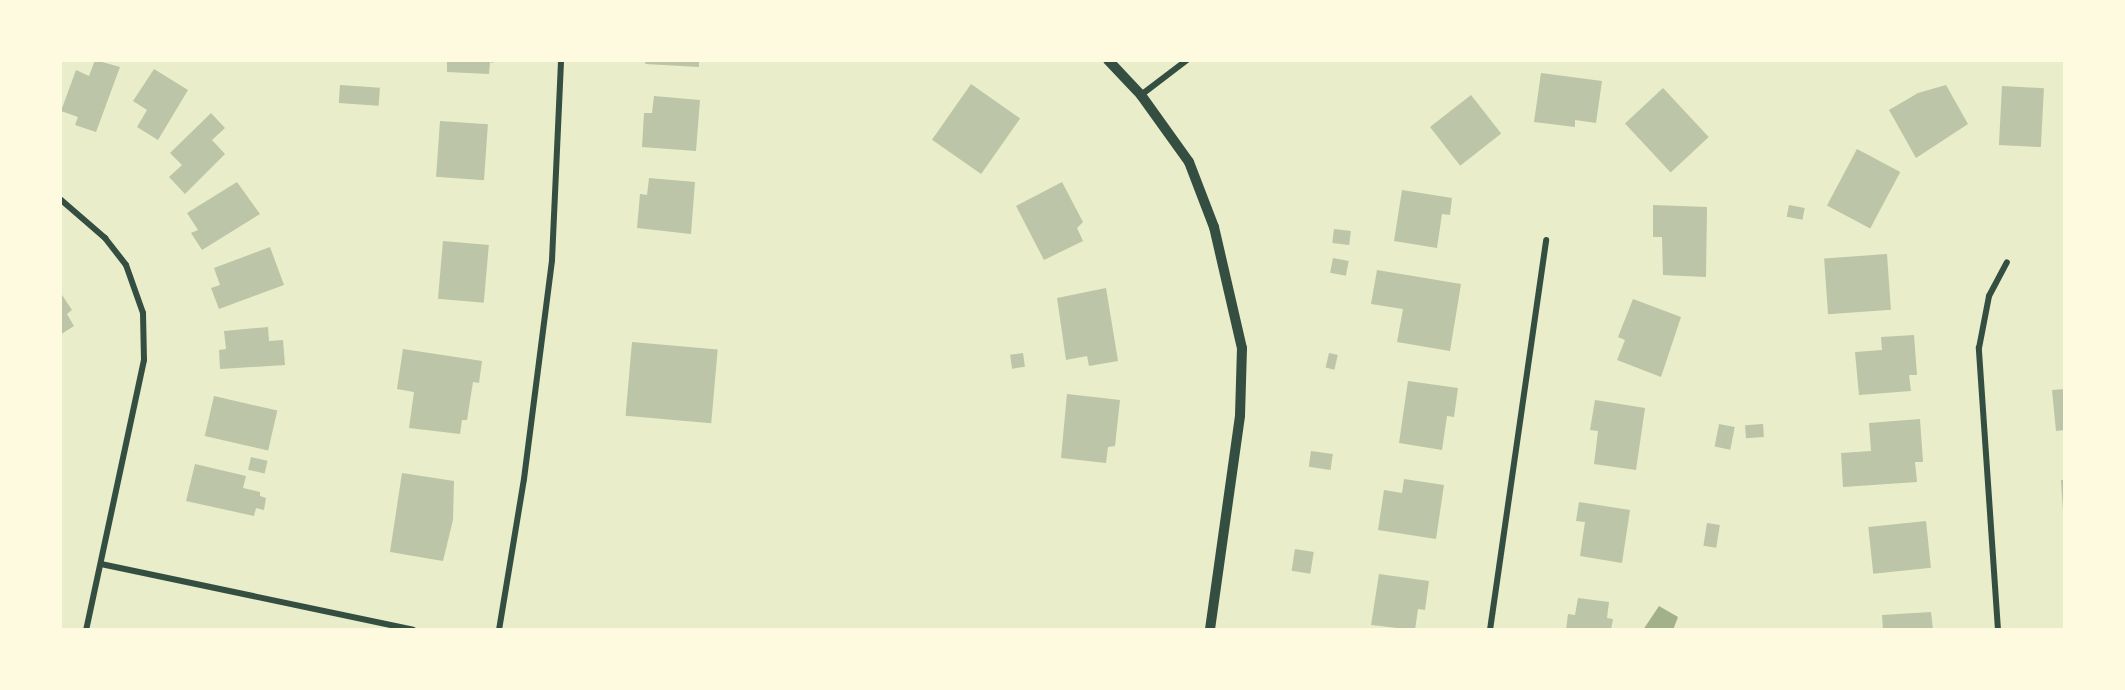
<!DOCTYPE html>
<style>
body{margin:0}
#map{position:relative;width:2125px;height:690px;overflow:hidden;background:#e9edc9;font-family:Raleway,sans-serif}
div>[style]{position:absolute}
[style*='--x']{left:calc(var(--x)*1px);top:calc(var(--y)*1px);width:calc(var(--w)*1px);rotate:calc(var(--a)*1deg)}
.water>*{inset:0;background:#a3b18a}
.building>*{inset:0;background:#bcc5a7;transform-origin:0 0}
.minor>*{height:6px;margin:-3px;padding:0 3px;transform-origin:3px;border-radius:3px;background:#344e41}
.tertiary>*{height:10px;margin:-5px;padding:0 5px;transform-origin:5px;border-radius:5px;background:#344e41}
span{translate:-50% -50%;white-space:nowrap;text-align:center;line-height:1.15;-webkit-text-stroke:4.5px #fefae0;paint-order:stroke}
.frame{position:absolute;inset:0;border:62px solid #fefae0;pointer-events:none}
</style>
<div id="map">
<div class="water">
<div style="clip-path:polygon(1659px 606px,1678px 617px,1673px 630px,1643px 630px)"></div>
</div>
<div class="building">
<div style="clip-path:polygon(95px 60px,120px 67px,96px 132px,75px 125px,78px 117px,61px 111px,76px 70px,89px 76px)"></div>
<div style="clip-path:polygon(447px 60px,493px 60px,493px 63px,490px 62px,489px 74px,447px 72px)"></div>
<div style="clip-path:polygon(646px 60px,699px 60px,699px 67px,645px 64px)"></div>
<div style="clip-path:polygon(154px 69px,188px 90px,158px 140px,137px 127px,147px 110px,133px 101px)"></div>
<div style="clip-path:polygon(1541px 73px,1602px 81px,1596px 123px,1575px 120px,1575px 127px,1534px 122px)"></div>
<div style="left:971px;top:84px;width:60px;height:68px;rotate:35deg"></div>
<div style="left:340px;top:85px;width:40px;height:18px;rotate:4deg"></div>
<div style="clip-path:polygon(1946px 85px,1968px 124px,1916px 158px,1889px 110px,1918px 93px)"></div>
<div style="left:2002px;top:86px;width:42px;height:59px;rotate:3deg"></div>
<div style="left:1663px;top:88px;width:67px;height:52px;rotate:47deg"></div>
<div style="left:1471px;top:95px;width:49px;height:52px;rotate:52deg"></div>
<div style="clip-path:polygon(654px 96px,700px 100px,696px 151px,642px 147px,644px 113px,652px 113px)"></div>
<div style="clip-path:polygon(211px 113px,225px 128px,212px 140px,225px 154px,185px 194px,169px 177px,182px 165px,170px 153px)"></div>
<div style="left:440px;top:121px;width:48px;height:56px;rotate:4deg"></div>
<div style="left:1857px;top:149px;width:49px;height:64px;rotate:28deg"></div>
<div style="clip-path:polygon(649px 178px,695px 182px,691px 234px,637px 228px,640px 194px,647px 195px)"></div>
<div style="clip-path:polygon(237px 182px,260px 214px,202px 250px,191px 233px,198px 230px,187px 213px)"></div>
<div style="clip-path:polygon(1062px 182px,1083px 222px,1077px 228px,1083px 241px,1044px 260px,1016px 206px)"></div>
<div style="clip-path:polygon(1402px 190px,1452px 198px,1450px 215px,1442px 214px,1437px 248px,1394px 241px)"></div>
<div style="clip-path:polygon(1653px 205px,1707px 207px,1706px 277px,1663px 275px,1662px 237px,1653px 237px)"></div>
<div style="left:1789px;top:205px;width:16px;height:12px;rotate:11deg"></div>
<div style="left:1334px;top:229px;width:17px;height:14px;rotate:7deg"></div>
<div style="left:443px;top:241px;width:46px;height:58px;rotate:5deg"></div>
<div style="clip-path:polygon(270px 247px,284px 285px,219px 309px,211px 288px,220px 285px,214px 268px)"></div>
<div style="left:1887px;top:254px;width:56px;height:63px;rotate:86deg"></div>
<div style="left:1333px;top:258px;width:16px;height:15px;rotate:11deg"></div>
<div style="clip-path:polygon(1377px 270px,1461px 284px,1450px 351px,1397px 342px,1403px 309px,1371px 304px)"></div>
<div style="clip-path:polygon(1106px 288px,1118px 361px,1089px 366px,1087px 356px,1066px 360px,1057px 298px)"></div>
<div style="clip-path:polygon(60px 292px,72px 310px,67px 314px,74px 326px,60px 335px)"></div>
<div style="clip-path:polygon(1633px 299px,1681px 317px,1661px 377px,1617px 360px,1625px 340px,1618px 337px)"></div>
<div style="clip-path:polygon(268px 327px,269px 341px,283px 340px,285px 365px,220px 369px,219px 350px,226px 349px,224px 331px)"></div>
<div style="clip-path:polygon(1914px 335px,1917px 375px,1909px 375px,1911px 391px,1859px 395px,1855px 352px,1882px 350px,1881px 337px)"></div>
<div style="left:632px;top:342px;width:86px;height:74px;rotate:5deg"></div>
<div style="clip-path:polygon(403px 349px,482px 361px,479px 383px,473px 382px,467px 420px,462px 420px,460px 434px,409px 428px,414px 392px,397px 389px)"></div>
<div style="left:1023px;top:353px;width:14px;height:13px;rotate:82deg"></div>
<div style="left:1329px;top:353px;width:9px;height:15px;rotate:13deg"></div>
<div style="clip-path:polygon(1408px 381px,1458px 388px,1454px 417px,1447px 416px,1442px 450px,1399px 443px)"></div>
<div style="clip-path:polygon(2065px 389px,2065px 430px,2056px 431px,2052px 390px)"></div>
<div style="clip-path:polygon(1067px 394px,1120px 400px,1115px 446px,1108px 447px,1106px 463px,1061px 458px)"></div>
<div style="left:214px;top:396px;width:65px;height:41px;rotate:13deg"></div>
<div style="clip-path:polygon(1595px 400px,1645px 408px,1636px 470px,1594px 464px,1598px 431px,1590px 430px)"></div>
<div style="clip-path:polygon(1920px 419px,1923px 462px,1915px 462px,1917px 482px,1843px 487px,1841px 453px,1871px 451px,1869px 423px)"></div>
<div style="left:1719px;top:424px;width:16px;height:23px;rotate:11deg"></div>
<div style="left:1763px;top:424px;width:13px;height:18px;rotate:86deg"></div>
<div style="left:1311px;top:451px;width:22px;height:16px;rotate:8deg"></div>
<div style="left:251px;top:457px;width:17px;height:13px;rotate:13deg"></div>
<div style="clip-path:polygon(195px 464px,246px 476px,243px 488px,260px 492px,260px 496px,266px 498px,264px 510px,256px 508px,254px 516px,186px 501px)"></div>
<div style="clip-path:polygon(402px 473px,454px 481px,453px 520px,443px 561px,390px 552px)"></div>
<div style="clip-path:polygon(1404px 479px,1444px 485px,1436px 539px,1378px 530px,1384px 490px,1402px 493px)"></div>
<div style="clip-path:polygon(2061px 480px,2065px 480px,2065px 511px,2063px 511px)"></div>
<div style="clip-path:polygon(1579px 502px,1630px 510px,1622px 563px,1580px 556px,1585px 522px,1576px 521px)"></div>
<div style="left:1926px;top:521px;width:47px;height:58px;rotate:84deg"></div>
<div style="left:1707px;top:523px;width:13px;height:23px;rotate:9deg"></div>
<div style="left:1295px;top:549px;width:19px;height:22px;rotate:9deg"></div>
<div style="clip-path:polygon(1379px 574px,1429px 581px,1425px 610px,1418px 609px,1415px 630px,1371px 625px)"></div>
<div style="clip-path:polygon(1578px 598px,1609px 602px,1607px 618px,1613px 619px,1611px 630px,1566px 630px,1568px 614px,1575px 615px)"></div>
<div style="clip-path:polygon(1931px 612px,1933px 630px,1883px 630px,1882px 615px)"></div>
</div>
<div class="minor">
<div style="--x:1141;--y:95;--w:58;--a:-37.3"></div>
<div style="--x:60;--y:199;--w:60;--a:40.9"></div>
<div style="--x:105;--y:238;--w:34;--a:52"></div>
<div style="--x:126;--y:265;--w:51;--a:70.5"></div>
<div style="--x:143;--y:313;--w:47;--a:88.8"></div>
<div style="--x:144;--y:360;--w:276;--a:102.1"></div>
<div style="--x:101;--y:564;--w:319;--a:11.9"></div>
<div style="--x:499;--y:630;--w:153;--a:-80.6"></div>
<div style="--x:524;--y:479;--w:221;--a:-82.7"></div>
<div style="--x:552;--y:260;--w:200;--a:-87.4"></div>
<div style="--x:1490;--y:630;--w:394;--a:-81.8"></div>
<div style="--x:1998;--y:630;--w:283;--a:-93.9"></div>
<div style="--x:1979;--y:348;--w:53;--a:-79.1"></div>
<div style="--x:1989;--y:296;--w:38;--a:-62"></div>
</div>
<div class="tertiary">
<div style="--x:1108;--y:60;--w:48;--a:46.7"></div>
<div style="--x:1141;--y:95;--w:82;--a:54.4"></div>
<div style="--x:1189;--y:162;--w:70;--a:69"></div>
<div style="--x:1214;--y:227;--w:124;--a:77"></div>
<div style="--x:1242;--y:348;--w:68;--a:91.7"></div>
<div style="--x:1240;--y:416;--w:216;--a:98"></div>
</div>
<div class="frame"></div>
</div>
